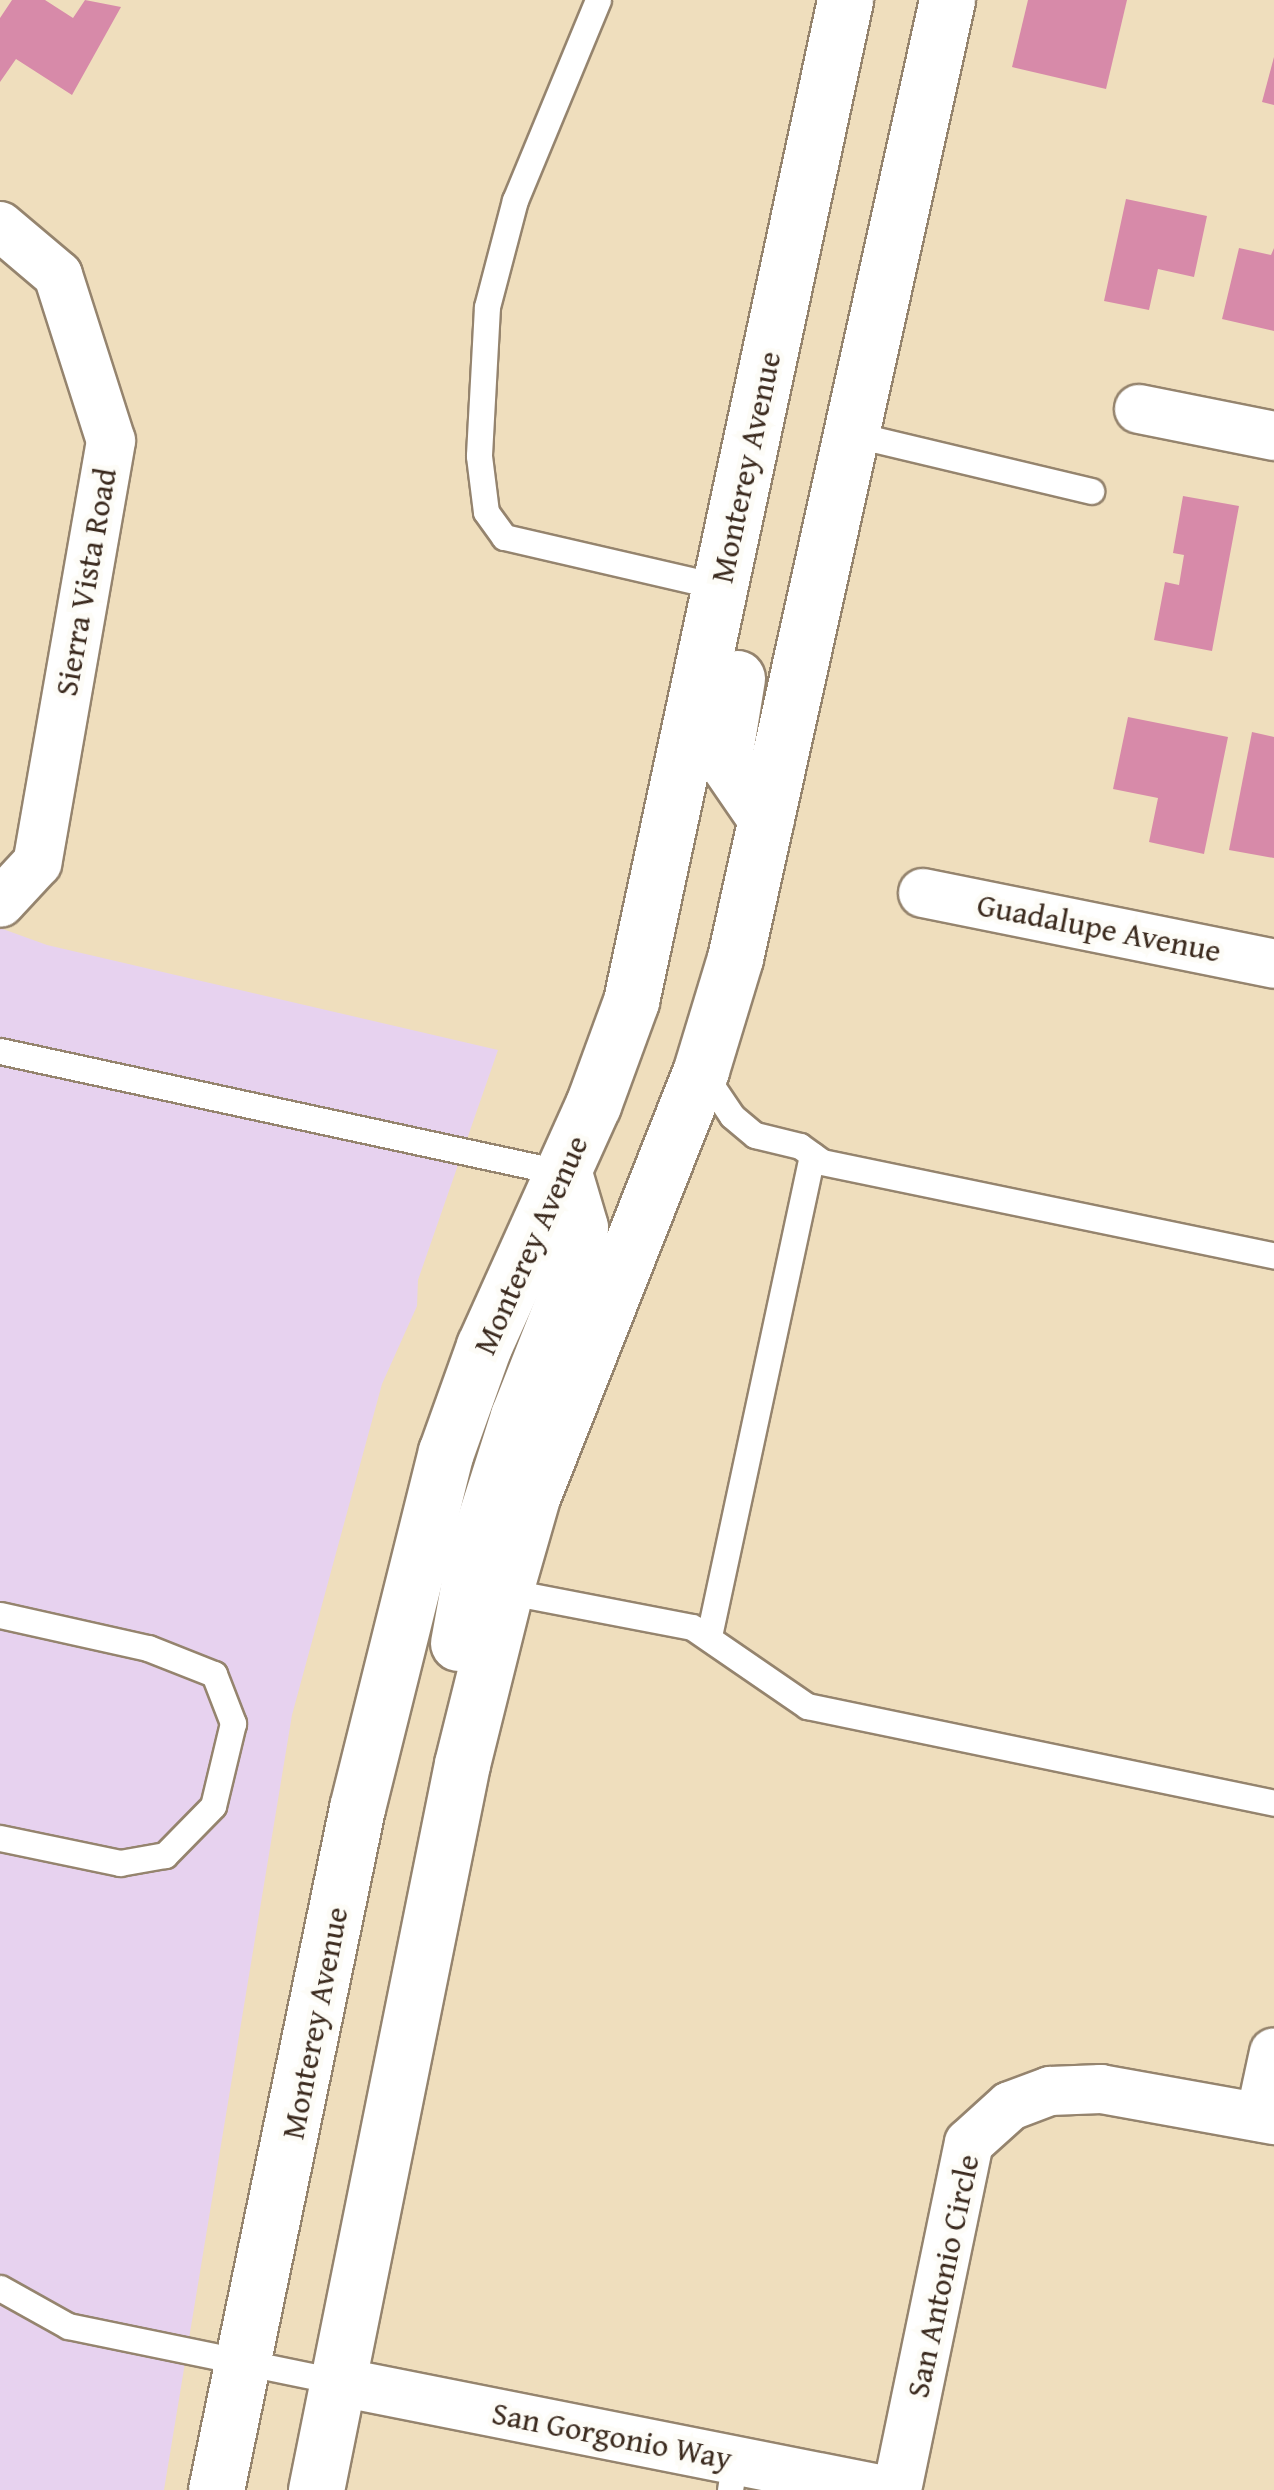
<!DOCTYPE html>
<style>
body{margin:0}
#map{position:relative;width:1274px;height:2490px;overflow:hidden;background:#efdebd;font-family:"Gentium Book Plus",serif}
div>[style]{position:absolute}
[style*='--x']{left:calc(var(--x)*1px);top:calc(var(--y)*1px);width:calc(var(--w)*1px);rotate:calc(var(--a)*1deg)}
.built>*{inset:0;background:#e7d2ef}
.building>*{inset:0;background:#d78aa9}
.roads{filter:drop-shadow(2px 0 #95846e) drop-shadow(-2px 0 #95846e) drop-shadow(0 2px #95846e) drop-shadow(0 -2px #95846e)}
.lane>*{height:25px;margin:-12.5px;padding:0 12.5px;transform-origin:12.5px;border-radius:12.5px;background:#fff}
.street>*{height:48px;margin:-24px;padding:0 24px;transform-origin:24px;border-radius:24px;background:#fff}
.primary>*{height:55px;margin:-27.5px;padding:0 27.5px;transform-origin:27.5px;border-radius:27.5px;background:#fff}
span{translate:-50% -50%;white-space:nowrap;text-align:center;line-height:1.15;-webkit-text-stroke:10px #fdfcf7;paint-order:stroke}
.street-label{font-size:32px;color:#3b2a1e}
</style>
<div id="map">
<div class="built">
<div style="clip-path:polygon(0 928px,47px 945px,498px 1050px,418px 1280px,417px 1306px,382px 1384px,292px 1715px,164px 2490px,0 2490px)"></div>
</div>
<div class="building">
<div style="clip-path:polygon(12px 0,45px 0,73px 18px,85px 0,121px 7px,72px 95px,16px 59px,0 82px,0 18px)"></div>
<div style="clip-path:polygon(1028px 0,1127px 0,1106px 89px,1012px 67px)"></div>
<div style="clip-path:polygon(1274px 57px,1274px 105px,1262px 102px)"></div>
<div style="clip-path:polygon(1126px 199px,1207px 216px,1194px 277px,1158px 269px,1149px 310px,1104px 301px)"></div>
<div style="clip-path:polygon(1239px 248px,1271px 255px,1274px 248px,1274px 331px,1222px 319px)"></div>
<div style="clip-path:polygon(1183px 496px,1239px 506px,1212px 651px,1154px 640px,1165px 582px,1179px 585px,1184px 555px,1173px 553px)"></div>
<div style="clip-path:polygon(1128px 717px,1228px 737px,1204px 854px,1149px 842px,1158px 798px,1113px 789px)"></div>
<div style="clip-path:polygon(1252px 732px,1274px 737px,1274px 858px,1229px 850px)"></div>
</div>
<div class="roads">
<div class="lane">
<div style="--x:598;--y:0;--w:217;--a:112.5"></div>
<div style="--x:515;--y:200;--w:111;--a:104.7"></div>
<div style="--x:487;--y:307;--w:149;--a:93.1"></div>
<div style="--x:479;--y:456;--w:56;--a:82.9"></div>
<div style="--x:486;--y:512;--w:31;--a:54"></div>
<div style="--x:504;--y:537;--w:222;--a:13"></div>
<div style="--x:852;--y:434;--w:246;--a:13.4"></div>
<div style="--x:0;--y:1051;--w:577;--a:12.21"></div>
<div style="--x:701;--y:1070;--w:55;--a:56"></div>
<div style="--x:732;--y:1116;--w:30;--a:40"></div>
<div style="--x:755;--y:1135;--w:46;--a:13.7"></div>
<div style="--x:800;--y:1146;--w:27;--a:36"></div>
<div style="--x:822;--y:1162;--w:462;--a:11.7"></div>
<div style="--x:505;--y:1591;--w:190;--a:10.9"></div>
<div style="--x:692;--y:1627;--w:140;--a:34.5"></div>
<div style="--x:807;--y:1706;--w:477;--a:11.7"></div>
<div style="--x:0;--y:1615;--w:152;--a:12.6"></div>
<div style="--x:148;--y:1648;--w:71;--a:21.5"></div>
<div style="--x:214;--y:1674;--w:53;--a:68.8"></div>
<div style="--x:233;--y:1723;--w:85;--a:103.5"></div>
<div style="--x:213;--y:1806;--w:69;--a:134.4"></div>
<div style="--x:165;--y:1855;--w:46;--a:169.9"></div>
<div style="--x:120;--y:1863;--w:123;--a:-168.2"></div>
<div style="--x:709;--y:1636;--w:492;--a:-77.9"></div>
<div style="--x:0;--y:2288;--w:78;--a:29.2"></div>
<div style="--x:68;--y:2326;--w:278;--a:11.6"></div>
<div style="--x:730;--y:2490;--w:30;--a:-81"></div>
</div>
<div class="street">
<div style="--x:0;--y:226;--w:76;--a:40.2"></div>
<div style="--x:58;--y:275;--w:174;--a:72.3"></div>
<div style="--x:111;--y:441;--w:428;--a:99.9"></div>
<div style="--x:37;--y:863;--w:54;--a:132.8"></div>
<div style="--x:1139;--y:409;--w:138;--a:11.3"></div>
<div style="--x:923;--y:893;--w:358;--a:11.4"></div>
<div style="--x:1260;--y:2117;--w:66;--a:-77.8"></div>
<div style="--x:340;--y:2382;--w:555;--a:11.23"></div>
<div style="--x:897;--y:2490;--w:354;--a:-78.3"></div>
<div style="--x:969;--y:2143;--w:55;--a:-42.1"></div>
<div style="--x:1010;--y:2106;--w:43;--a:-20.6"></div>
<div style="--x:1050;--y:2091;--w:51;--a:-2.2"></div>
<div style="--x:1101;--y:2089;--w:176;--a:10.2"></div>
</div>
<div class="primary">
<div style="--x:737;--y:678;--w:81;--a:99.2"></div>
<div style="--x:724;--y:758;--w:74;--a:55.5"></div>
<div style="--x:458;--y:1643;--w:90;--a:-79.8"></div>
<div style="--x:474;--y:1554;--w:145;--a:-72.3"></div>
<div style="--x:518;--y:1416;--w:149;--a:-68.4"></div>
<div style="--x:573;--y:1277;--w:50;--a:-82"></div>
<div style="--x:580;--y:1227;--w:56;--a:-106.5"></div>
<div style="--x:216;--y:2490;--w:696;--a:-78.32"></div>
<div style="--x:357;--y:1808;--w:367;--a:-76"></div>
<div style="--x:446;--y:1452;--w:113;--a:-70.3"></div>
<div style="--x:484;--y:1346;--w:265;--a:-65.7"></div>
<div style="--x:593;--y:1105;--w:111;--a:-69.9"></div>
<div style="--x:631;--y:1001;--w:1024;--a:-77.93"></div>
<div style="--x:316;--y:2490;--w:741;--a:-78.63"></div>
<div style="--x:462;--y:1764;--w:178;--a:-76"></div>
<div style="--x:505;--y:1591;--w:98;--a:-74"></div>
<div style="--x:532;--y:1497;--w:459;--a:-68.4"></div>
<div style="--x:701;--y:1070;--w:117;--a:-73.1"></div>
<div style="--x:735;--y:958;--w:981;--a:-77.52"></div>
</div>
</div>
<div class="street-label">
<span style="left:746px;top:467px;rotate:-78deg">Monterey Avenue</span>
<span style="left:86px;top:582px;rotate:-80deg">Sierra Vista Road</span>
<span style="left:1099px;top:928px;rotate:11deg">Guadalupe Avenue</span>
<span style="left:531px;top:1245px;rotate:-66deg">Monterey Avenue</span>
<span style="left:315px;top:2023px;rotate:-79deg">Monterey Avenue</span>
<span style="left:943px;top:2276px;rotate:-78deg">San Antonio Circle</span>
<span style="left:612px;top:2436px;rotate:11deg">San Gorgonio Way</span>
</div>
</div>
